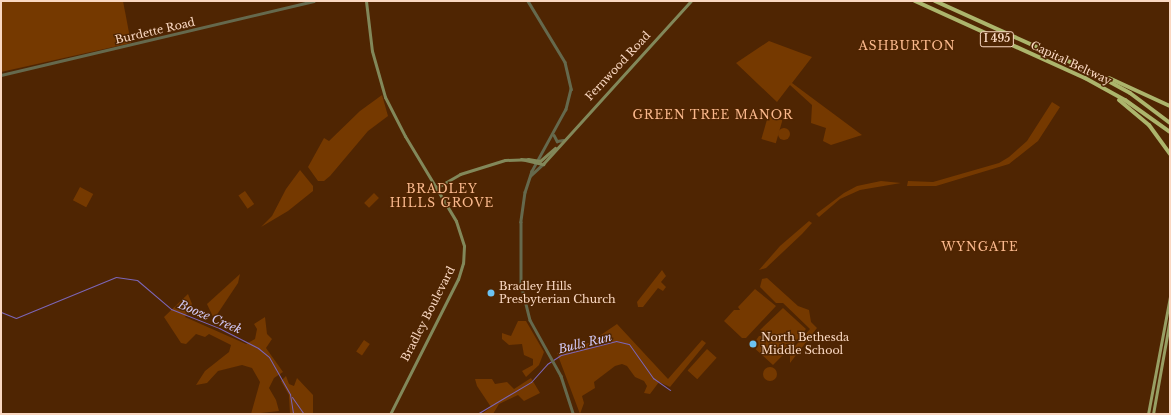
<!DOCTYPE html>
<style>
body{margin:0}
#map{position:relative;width:1171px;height:415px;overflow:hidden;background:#4f2502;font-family:"Libre Baskerville",serif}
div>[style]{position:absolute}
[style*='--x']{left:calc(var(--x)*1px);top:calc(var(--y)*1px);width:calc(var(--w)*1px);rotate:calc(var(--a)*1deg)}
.green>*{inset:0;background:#753900;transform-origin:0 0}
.round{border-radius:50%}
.stream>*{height:1px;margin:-0.5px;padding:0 0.5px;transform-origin:0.5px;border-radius:0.5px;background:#7c66b8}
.tertiary>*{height:2.5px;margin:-1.25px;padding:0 1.25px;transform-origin:1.25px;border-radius:1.25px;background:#65694d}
.secondary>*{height:3px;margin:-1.5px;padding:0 1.5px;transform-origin:1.5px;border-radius:1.5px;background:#82885a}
.primary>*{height:3px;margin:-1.5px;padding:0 1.5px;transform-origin:1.5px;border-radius:1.5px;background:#989f64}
.motorway>*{height:4px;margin:-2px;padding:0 2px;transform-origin:2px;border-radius:2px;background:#acb56c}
.dots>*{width:11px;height:11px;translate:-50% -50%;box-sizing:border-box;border:2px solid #4f2502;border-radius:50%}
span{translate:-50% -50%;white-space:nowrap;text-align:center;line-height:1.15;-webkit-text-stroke:3px #4f2502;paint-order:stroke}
.shield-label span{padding:1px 3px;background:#4f2502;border:1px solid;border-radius:3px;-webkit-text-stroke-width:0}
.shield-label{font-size:10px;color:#fad8c2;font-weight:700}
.street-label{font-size:11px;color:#fad8c2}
.poi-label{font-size:11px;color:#fad8c2}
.left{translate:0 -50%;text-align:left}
.neighbourhood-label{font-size:12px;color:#fab88c;letter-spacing:1px}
.water-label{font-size:12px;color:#d2c9f5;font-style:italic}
.frame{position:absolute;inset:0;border:2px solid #fad8c2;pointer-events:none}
</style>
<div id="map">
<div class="green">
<div style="clip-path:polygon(1px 1px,123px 1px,131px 43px,1px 72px)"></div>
<div style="clip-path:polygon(769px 41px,812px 57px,792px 83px,862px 135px,831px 145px,823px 141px,826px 128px,811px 123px,812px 105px,790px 85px,777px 102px,736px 63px)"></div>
<div style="clip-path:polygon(382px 95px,388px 116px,368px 131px,330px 176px,324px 181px,318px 181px,308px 167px,324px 138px,329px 141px,360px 111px)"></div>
<div style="clip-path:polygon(1052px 102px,1060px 107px,1038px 141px,1009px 164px,936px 186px,907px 186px,908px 181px,933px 182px,999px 163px,1009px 157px,1027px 141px)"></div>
<div style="left:768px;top:116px;width:15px;height:24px;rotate:16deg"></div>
<div class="round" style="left:778px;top:128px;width:12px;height:12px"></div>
<div style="clip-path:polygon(300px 170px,313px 186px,313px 191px,288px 211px,261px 227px,272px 216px,286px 189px)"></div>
<div style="clip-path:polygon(881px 181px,901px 183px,860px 190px,840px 199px,819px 217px,816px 214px,844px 193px,857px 186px)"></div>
<div style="left:80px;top:187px;width:15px;height:15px;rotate:28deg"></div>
<div style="left:245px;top:191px;width:16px;height:8px;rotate:55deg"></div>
<div style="left:374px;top:193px;width:7px;height:14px;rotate:45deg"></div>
<div style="clip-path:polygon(809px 221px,812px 223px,802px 234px,766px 268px,759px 270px,780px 246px)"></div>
<div style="clip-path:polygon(662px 270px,666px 276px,661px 282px,666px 287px,663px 291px,658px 288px,643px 307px,638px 307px,637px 302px)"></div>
<div style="clip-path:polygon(240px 274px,238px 283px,214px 319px,207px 304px)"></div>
<div style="clip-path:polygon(767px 278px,798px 306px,809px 310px,811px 322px,817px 328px,790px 363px,790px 352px,810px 329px,783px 303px,776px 303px,760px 287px,762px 279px)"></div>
<div style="clip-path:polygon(755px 289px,776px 306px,746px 338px,742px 338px,724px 321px,734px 310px,740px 310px,738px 307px)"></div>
<div style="clip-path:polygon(188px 294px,192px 304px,185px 317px,246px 344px,255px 339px,257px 329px,254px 324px,265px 317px,267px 334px,272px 339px,266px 348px,283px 372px,274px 378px,269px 388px,276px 400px,279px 411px,251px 414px,260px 382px,252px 368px,242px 365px,218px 371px,207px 383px,196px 385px,205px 371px,229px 352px,231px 345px,209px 334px,205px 337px,196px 334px,186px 344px,181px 343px,164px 317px)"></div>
<div style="clip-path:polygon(783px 308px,806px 329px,794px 344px,785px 344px,790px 348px,773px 365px,752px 346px,759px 336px,766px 336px,760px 330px)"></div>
<div style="clip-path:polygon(518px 321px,526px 321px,544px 352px,539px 365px,526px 377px,522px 371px,533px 365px,533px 359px,524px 355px,522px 344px,509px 345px,502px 339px,502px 333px,511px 336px)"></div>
<div style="clip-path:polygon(617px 324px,668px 379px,702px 340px,706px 343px,670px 387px,659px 382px,650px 394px,644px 393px,647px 386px,644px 381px,635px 377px,627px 366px,622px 364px,615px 366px,594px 382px,595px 388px,582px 396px,584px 403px,580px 414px,557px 353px,589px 343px)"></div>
<div style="left:364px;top:340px;width:7px;height:14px;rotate:34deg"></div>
<div style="left:707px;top:349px;width:13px;height:29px;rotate:42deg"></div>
<div class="round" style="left:763px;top:367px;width:14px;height:14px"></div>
<div style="clip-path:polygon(286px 376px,289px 384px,294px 386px,297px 378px,313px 395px,313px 414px,290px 414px,289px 395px,281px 381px)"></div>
<div style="clip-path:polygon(531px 378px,540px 393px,524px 401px,518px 395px,499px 404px,493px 414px,482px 414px,491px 407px,477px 386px,475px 379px,492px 379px,495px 384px,507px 382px,514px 389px)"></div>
</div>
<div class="stream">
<div style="--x:1;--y:312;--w:16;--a:22"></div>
<div style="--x:16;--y:318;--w:108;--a:-22.3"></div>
<div style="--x:116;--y:277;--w:21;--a:8"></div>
<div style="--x:137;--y:280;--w:45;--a:40.5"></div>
<div style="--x:171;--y:309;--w:52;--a:21.6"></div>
<div style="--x:219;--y:328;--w:44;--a:27.1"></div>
<div style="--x:258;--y:348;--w:14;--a:39"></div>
<div style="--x:269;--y:357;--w:43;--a:60.4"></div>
<div style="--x:290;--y:394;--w:20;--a:81"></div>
<div style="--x:292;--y:397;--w:21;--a:55"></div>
<div style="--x:477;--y:414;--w:63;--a:-30.7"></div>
<div style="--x:531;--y:382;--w:24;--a:-48"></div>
<div style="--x:547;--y:364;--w:17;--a:-33"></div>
<div style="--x:561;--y:355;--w:57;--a:-14.3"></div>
<div style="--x:616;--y:341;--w:13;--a:13"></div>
<div style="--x:629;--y:344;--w:42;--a:54.8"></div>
<div style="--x:653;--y:378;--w:21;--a:35"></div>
</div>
<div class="tertiary">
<div style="--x:528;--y:1;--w:71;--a:58.8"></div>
<div style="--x:565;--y:62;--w:28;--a:77"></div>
<div style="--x:571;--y:89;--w:21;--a:104"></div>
<div style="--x:566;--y:109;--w:71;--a:118.7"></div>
<div style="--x:532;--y:171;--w:22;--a:108"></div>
<div style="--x:525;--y:192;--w:30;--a:98"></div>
<div style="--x:521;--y:222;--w:62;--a:90"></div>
<div style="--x:521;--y:284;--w:37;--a:76"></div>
<div style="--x:530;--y:320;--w:64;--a:61"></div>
<div style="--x:561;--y:376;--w:40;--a:72"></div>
<div style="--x:1;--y:75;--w:321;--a:-13.3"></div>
<div style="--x:554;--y:135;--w:7;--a:63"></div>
<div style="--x:557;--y:141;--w:6;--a:-9"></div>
<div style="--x:530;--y:176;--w:18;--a:-43"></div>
</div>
<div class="secondary">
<div style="--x:366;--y:1;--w:50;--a:83.2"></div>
<div style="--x:372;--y:51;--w:48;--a:74.2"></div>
<div style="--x:385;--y:97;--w:44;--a:62.9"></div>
<div style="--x:405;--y:136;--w:99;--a:59"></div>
<div style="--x:456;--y:221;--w:26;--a:72"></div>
<div style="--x:464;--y:246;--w:17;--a:93"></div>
<div style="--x:463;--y:263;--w:17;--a:107"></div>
<div style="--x:458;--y:279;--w:151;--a:116.7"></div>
<div style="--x:521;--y:159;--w:23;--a:13"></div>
<div style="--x:543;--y:164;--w:220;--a:-47.8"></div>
<div style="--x:436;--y:188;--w:28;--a:-30"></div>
<div style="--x:460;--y:174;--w:47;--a:-17.3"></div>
<div style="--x:505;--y:160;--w:23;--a:-2"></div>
<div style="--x:528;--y:159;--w:12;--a:9"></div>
<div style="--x:540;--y:161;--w:20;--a:-41"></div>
</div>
<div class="primary">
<div style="--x:1148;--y:414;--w:119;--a:-79.4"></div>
<div style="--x:1153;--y:414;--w:97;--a:-79.9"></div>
</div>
<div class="motorway">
<div style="--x:915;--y:1;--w:187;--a:24.4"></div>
<div style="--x:1085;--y:78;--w:46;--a:28.8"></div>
<div style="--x:1125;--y:100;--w:55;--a:35.4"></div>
<div style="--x:935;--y:1;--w:168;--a:24.3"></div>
<div style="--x:1088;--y:70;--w:48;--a:28.7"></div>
<div style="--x:1130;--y:93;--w:50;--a:36.9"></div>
<div style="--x:1109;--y:78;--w:67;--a:24.7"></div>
<div style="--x:1119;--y:100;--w:39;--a:40"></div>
<div style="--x:1149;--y:125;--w:36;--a:54"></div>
</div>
<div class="dots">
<div style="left:491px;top:293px;background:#6cc3f2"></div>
<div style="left:753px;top:344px;background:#6cc3f2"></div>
</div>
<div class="shield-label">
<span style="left:997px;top:39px">I 495</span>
</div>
<div class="street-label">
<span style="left:155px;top:31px;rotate:-13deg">Burdette Road</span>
<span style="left:1071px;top:63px;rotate:25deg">Capital Beltway</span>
<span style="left:618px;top:66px;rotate:-47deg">Fernwood Road</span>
<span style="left:428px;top:314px;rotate:-63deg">Bradley Boulevard</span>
</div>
<div class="poi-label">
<span class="left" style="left:499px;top:293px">Bradley Hills<br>Presbyterian Church</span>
<span class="left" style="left:761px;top:344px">North Bethesda<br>Middle School</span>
</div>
<div class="neighbourhood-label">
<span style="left:907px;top:46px">ASHBURTON</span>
<span style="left:713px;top:115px">GREEN TREE MANOR</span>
<span style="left:442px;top:196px">BRADLEY<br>HILLS GROVE</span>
<span style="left:980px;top:247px">WYNGATE</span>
</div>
<div class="water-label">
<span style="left:210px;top:317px;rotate:23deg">Booze Creek</span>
<span style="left:585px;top:343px;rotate:-14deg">Bulls Run</span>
</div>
<div class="frame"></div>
</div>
